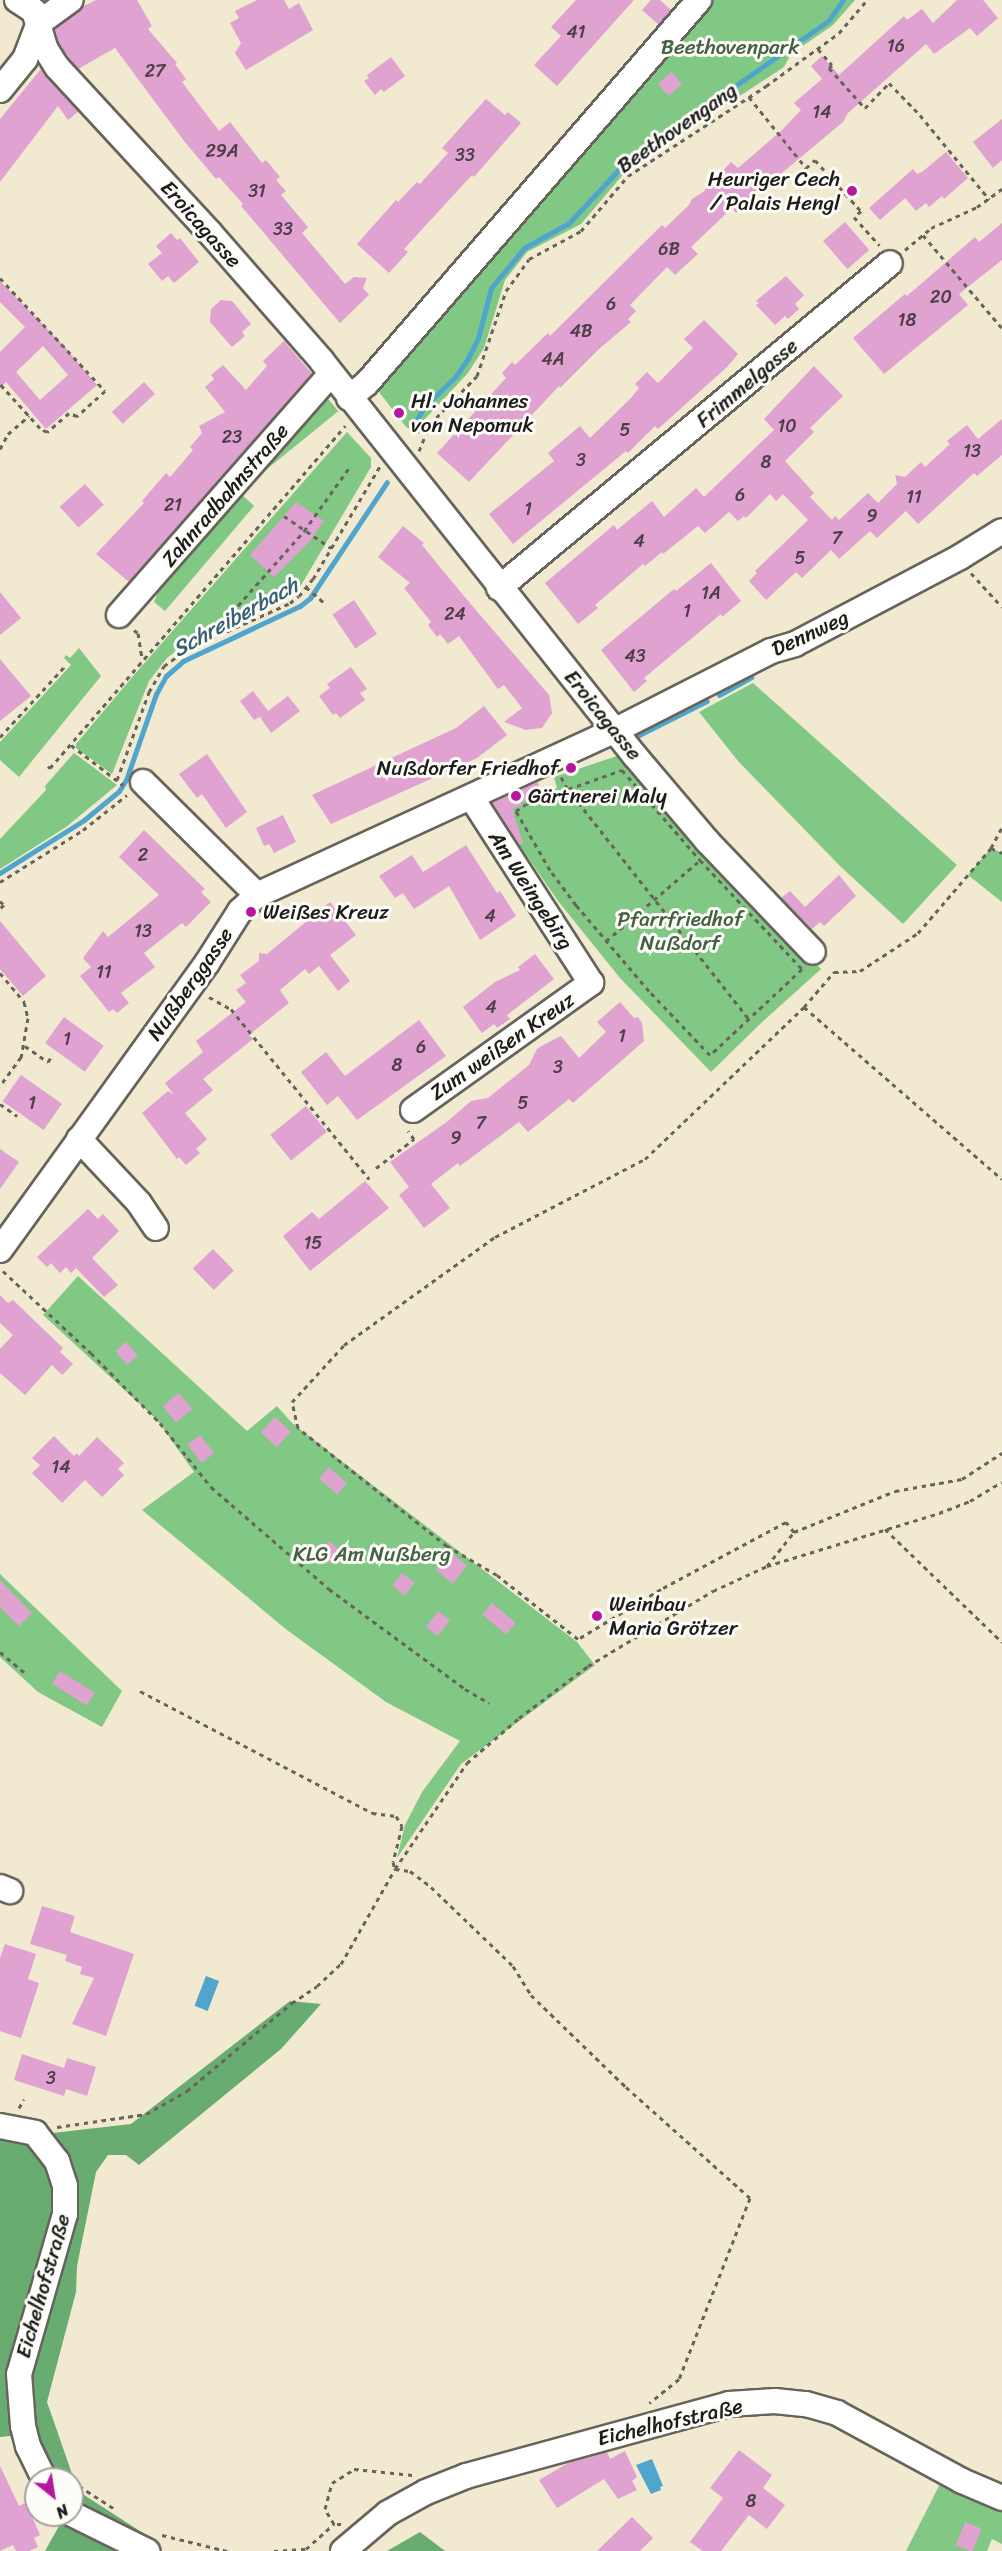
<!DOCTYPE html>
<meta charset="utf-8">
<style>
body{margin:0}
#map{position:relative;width:1002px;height:2551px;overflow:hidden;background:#f2e9d1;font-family:Sriracha,sans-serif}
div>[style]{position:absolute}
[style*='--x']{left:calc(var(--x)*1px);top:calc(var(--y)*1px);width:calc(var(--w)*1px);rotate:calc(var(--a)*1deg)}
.green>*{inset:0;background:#81c884;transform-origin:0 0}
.forest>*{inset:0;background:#68ac72}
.water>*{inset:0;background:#4fa5cb;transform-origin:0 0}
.stream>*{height:5px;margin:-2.5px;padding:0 2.5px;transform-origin:2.5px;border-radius:2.5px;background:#4fa5cb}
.building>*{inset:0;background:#dfa2d1;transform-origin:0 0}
.path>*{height:3px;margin-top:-1.5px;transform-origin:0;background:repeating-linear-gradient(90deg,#67645b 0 4.5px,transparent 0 9px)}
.roads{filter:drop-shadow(2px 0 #67645b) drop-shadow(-2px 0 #67645b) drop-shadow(0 2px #67645b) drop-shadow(0 -2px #67645b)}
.minor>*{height:24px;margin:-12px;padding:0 12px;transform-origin:12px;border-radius:12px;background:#fff}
.dots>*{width:16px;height:16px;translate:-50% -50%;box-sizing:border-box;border:3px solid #fdfcf7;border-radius:50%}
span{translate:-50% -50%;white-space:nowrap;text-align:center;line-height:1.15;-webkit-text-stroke:6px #fdfcf7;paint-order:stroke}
.number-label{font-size:18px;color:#4d3e49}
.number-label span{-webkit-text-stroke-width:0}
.park-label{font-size:21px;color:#446146}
.street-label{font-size:21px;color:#1c1c1c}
.poi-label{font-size:21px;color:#1c1c1c}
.right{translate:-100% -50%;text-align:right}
.left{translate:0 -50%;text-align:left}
.water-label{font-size:22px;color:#366074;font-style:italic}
.north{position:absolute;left:24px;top:2467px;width:60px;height:60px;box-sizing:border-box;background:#fdfcf7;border:2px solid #a3a29f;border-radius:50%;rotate:150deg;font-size:16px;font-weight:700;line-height:24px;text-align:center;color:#1c1c1c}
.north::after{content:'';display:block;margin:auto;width:21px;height:27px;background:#b5179e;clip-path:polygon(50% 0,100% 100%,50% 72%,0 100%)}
</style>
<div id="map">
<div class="green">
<div style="clip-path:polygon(708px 0,855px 0,833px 25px,791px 54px,784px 67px,627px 170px,581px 224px,527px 252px,505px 280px,484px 348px,468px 373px,425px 419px,419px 434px,406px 427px,373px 384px)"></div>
<div style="left:325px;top:395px;width:21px;height:111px;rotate:51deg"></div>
<div style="clip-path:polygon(347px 432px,371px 458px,371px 467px,297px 592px,232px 625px,185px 644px,167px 658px,149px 681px,112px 774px,76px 748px,76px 744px,134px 675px)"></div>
<div style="clip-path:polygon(238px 491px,254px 506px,165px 611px,154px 602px,167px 571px)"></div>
<div style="clip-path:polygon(79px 648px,101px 676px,19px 777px,0 760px,0 742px,71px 665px,64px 658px,66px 655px,70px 658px)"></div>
<div style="clip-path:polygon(753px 683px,957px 865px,903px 924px,841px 867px,738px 761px,699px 712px)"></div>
<div style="clip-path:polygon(74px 753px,117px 785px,66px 827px,0 869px,0 839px,46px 790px,45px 786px)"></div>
<div style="clip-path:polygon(626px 753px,720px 862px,821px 969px,760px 1024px,711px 1072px,620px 978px,558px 901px,504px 823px,514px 817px,512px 809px,521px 802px,557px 788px,554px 777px)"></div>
<div style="clip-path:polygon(991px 848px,1002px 853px,1002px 902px,968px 875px)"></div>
<div style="clip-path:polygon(78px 1276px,247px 1431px,277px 1406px,292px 1423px,577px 1642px,595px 1665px,461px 1764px,397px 1858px,405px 1825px,422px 1792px,460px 1741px,386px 1702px,287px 1630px,142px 1510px,194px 1472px,157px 1420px,43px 1315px)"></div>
<div style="clip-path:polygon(0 1574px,122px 1691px,102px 1727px,38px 1692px,0 1657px)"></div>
<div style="clip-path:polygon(943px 2478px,1002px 2506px,1002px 2544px,992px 2539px,987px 2551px,906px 2551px)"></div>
</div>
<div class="forest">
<div style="clip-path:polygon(290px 2001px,321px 2004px,281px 2049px,139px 2165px,126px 2155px,108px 2155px,96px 2172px,77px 2266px,76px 2292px,47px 2402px,78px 2491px,149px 2537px,121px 2551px,45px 2551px,63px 2519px,72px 2515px,72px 2479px,37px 2479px,10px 2436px,0 2437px,0 2139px,131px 2124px)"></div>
<div style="clip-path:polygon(420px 2532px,445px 2551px,387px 2551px)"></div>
</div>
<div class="water">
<div style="left:206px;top:1976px;width:14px;height:32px;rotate:21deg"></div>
<div style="clip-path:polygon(652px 2459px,663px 2486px,660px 2487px,661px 2490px,651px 2494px,636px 2465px)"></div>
</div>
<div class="stream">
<div style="--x:412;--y:429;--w:24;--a:-62"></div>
<div style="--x:423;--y:408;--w:46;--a:-44.1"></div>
<div style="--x:456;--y:376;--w:22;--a:-56"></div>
<div style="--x:468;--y:358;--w:22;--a:-63"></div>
<div style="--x:478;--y:338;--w:52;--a:-75.4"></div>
<div style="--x:491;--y:288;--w:52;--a:-50.5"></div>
<div style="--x:524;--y:248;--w:51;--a:-29.1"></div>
<div style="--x:569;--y:223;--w:82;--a:-47"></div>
<div style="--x:625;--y:163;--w:249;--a:-35"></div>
<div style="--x:829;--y:20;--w:24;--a:-55"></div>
<div style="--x:719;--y:695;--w:37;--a:-29"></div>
<div style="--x:637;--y:736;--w:78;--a:-26.6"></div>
<div style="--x:0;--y:873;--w:99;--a:-32.2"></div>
<div style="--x:84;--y:820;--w:45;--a:-39.6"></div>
<div style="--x:119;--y:791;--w:13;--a:-58"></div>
<div style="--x:126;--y:780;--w:91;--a:-70.8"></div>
<div style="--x:156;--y:694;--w:21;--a:-61"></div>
<div style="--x:166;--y:676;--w:23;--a:-41"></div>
<div style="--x:183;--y:661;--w:129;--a:-25.2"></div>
<div style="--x:300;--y:606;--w:13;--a:-39"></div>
<div style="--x:310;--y:598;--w:139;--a:-56.4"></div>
</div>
<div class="building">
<div style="clip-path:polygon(96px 0,137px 0,152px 26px,148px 29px,177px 63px,175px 64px,186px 79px,182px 82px,219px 131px,230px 122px,262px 163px,266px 160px,280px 177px,276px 180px,286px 191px,281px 195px,308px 227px,302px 233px,345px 284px,354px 277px,367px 278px,363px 288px,369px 295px,340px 323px,241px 206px,243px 204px,219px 177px,216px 179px,184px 141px,115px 48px,78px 69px,68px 58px,58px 42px,54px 30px,84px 6px)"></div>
<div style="clip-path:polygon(257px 0,284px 0,289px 9px,299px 3px,313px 30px,246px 70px,235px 53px,241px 43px,230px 23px,239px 18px,235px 11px)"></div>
<div style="clip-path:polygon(576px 0,634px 0,557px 86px,534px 65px,561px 36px,551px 27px)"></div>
<div style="clip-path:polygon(651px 0,660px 0,671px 10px,659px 25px,642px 10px)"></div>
<div style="clip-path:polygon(957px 0,983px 0,998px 18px,977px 36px,970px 28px,934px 54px,926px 44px,848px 113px,843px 122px,770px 183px,767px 180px,736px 213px,732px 208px,691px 247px,698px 254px,675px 275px,667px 267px,630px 305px,636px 311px,628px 319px,631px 322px,599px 349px,560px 388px,559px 386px,469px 482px,437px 453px,506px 378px,502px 373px,512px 362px,515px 365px,548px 333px,550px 336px,662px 225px,665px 228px,689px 205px,692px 199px,703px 192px,731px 162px,738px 168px,781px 131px,801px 110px,794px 103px,822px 79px,811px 66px,822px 56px,839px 75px,904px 16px,907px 20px,922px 9px,933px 23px)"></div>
<div style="clip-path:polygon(391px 57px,405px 76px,384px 92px,381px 89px,375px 95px,364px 81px,369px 78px,367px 75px)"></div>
<div style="clip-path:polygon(41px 69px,79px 111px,68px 120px,58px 106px,0 182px,0 119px)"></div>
<div style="left:671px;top:72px;width:16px;height:18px;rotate:47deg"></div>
<div style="clip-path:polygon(486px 99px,505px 115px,508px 112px,521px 123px,474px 177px,472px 175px,404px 249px,408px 252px,389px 273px,357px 244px,396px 200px,398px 202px,417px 182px,420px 184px,448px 153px,442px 148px)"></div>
<div style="clip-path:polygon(1002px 119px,1002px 160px,993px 168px,973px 142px)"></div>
<div style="clip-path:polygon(946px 152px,968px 178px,944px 199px,942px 196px,929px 207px,926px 203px,916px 211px,905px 198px,880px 220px,869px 208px,913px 169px,917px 174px,922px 172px)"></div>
<div style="left:845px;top:222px;width:37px;height:29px;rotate:49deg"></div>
<div style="clip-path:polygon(1002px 223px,1002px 260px,959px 294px,968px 305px,884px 374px,853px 338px,905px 294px,907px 296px,975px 237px,979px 242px)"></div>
<div style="clip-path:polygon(171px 233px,177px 240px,180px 238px,199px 262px,174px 283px,168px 276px,162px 281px,148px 264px,162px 253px,156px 246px)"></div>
<div style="clip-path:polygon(786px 276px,804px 295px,795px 304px,799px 309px,788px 319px,785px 316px,775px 325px,756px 305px,759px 303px,756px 301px)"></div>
<div style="clip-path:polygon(evenodd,0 281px,63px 345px,97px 385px,46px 429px,6px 382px,0 388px,0 352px,25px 327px,0 302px,0 281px,43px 346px,68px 375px,40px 400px,16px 372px,43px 346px)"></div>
<div style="clip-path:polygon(221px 300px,232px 301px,251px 324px,242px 332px,245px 336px,232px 347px,210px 322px,211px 309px)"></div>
<div style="clip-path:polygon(704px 320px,738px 354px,727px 367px,658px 429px,655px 426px,628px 453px,626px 451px,513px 544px,489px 514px,554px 461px,548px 453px,580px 426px,590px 438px,631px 398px,639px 388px,635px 384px,647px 372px,658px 383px,693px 348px,684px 339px)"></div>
<div style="clip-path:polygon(284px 341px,312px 374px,129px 582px,96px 554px,144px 503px,142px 501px,166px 473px,170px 477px,193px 450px,190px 447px,202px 433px,199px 426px,225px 412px,205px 387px,214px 379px,211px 375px,223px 365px,246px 390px,267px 366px,263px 361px)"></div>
<div style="clip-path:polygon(814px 366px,843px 396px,810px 428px,814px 432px,785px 461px,814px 493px,810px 497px,832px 520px,835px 516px,839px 520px,868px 493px,878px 503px,897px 484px,895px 475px,905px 477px,921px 462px,925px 467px,950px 444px,947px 441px,967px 425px,978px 439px,1002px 419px,1002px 455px,977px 476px,974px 473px,918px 524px,906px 511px,877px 538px,870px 531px,839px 559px,831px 550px,802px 578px,796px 572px,766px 600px,749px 581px,757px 573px,755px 571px,808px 520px,783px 494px,776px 501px,770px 494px,746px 518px,744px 516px,738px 521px,729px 512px,705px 533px,698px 526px,663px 554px,662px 552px,645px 566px,643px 564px,595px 605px,598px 608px,578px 624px,545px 583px,614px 525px,617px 530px,652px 501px,664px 517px,696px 488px,704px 497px,774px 430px,764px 419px)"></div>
<div style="left:144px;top:382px;width:16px;height:44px;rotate:47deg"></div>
<div style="left:85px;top:484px;width:28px;height:34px;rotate:48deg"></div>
<div style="clip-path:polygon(296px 502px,324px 521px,310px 541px,274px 577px,250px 555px)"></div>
<div style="clip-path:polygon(403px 526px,424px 543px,422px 545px,463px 595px,549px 695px,552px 713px,542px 728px,526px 730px,504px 722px,522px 708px,504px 685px,498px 689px,459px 636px,448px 644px,440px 634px,437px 637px,428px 625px,431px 622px,404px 588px,410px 583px,378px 557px)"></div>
<div style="clip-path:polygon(711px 563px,741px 601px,722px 617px,721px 614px,644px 678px,647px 681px,634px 692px,601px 650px,674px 589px,676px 591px)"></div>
<div style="clip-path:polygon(0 592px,21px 618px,0 635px)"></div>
<div style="left:354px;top:600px;width:41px;height:26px;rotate:56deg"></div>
<div style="clip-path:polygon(0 659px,31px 696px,0 721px)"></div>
<div style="clip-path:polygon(351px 667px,367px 689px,360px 693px,365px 700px,340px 718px,336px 713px,333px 715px,319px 696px,330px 688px,327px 684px)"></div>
<div style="clip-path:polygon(253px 691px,268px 711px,288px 696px,300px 711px,271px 733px,260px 717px,265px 714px,254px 720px,240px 701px)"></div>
<div style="clip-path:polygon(484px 706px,507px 735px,477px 758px,331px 824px,312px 795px,456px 728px)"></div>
<div style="clip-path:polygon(207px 754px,247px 812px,226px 828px,202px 794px,197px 798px,179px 774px)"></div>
<div style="clip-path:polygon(538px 782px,541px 796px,521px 802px,521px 806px,512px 809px,523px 843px,519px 845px,492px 803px)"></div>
<div style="clip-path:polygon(283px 815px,296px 842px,274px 853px,269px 844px,264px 846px,256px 828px)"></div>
<div style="clip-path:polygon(144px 830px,205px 889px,201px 892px,211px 902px,186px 927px,182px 923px,144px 953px,155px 967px,121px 993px,129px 1003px,117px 1013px,113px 1009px,109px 1012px,80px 976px,91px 967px,83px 958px,103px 931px,108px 937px,159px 895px,119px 857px)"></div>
<div style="clip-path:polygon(466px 845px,497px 893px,500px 891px,516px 916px,480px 940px,449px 886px,414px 909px,403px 893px,395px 898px,379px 876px,412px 855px,423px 872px)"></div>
<div style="clip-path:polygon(839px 875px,856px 896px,824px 926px,820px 922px,812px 929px,781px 898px,790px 891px,805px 907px)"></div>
<div style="clip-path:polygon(330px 902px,356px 935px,330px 955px,350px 981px,338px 991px,319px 966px,309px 974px,305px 969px,280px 990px,289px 1003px,249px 1035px,253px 1039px,203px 1079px,213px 1090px,185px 1113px,207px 1139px,196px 1149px,200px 1153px,186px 1165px,179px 1157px,177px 1159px,142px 1113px,168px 1091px,174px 1095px,165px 1083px,203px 1052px,196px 1041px,246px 1002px,236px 990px,246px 983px,240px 975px,259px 961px,259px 953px,267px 954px)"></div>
<div style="clip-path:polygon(0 921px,46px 976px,23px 996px,0 969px)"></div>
<div style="clip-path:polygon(535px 954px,554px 979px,507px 1015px,510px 1019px,497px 1028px,494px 1024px,482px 1033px,463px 1007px,495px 982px,520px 970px,518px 967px)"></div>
<div style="clip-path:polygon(620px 1002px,634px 1018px,638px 1017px,642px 1023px,644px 1041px,573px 1103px,569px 1099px,528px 1132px,519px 1122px,460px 1166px,458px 1163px,431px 1184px,450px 1208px,424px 1228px,399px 1195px,409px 1187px,390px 1162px,448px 1121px,471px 1101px,488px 1098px,529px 1065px,537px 1049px,545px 1044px,561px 1036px,579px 1058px,606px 1032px,597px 1022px)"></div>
<div style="left:64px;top:1017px;width:49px;height:32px;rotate:36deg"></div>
<div style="clip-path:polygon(419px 1020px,446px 1056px,357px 1120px,338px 1096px,327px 1105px,301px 1072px,326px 1052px,345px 1076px)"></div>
<div style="left:21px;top:1075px;width:50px;height:32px;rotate:35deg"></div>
<div style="left:306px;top:1106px;width:33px;height:46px;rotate:51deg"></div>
<div style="clip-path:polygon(0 1149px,19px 1162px,0 1189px)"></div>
<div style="clip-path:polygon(365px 1181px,389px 1208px,310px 1271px,283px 1236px,312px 1212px,319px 1219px)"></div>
<div style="clip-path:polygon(88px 1209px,98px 1219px,103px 1214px,119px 1231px,92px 1258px,118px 1285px,104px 1297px,76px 1268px,71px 1273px,66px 1267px,60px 1273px,51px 1263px,47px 1267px,37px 1257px)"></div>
<div style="left:213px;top:1249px;width:30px;height:28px;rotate:46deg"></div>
<div style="clip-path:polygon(0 1295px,8px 1303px,13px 1300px,63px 1348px,60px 1352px,73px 1364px,62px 1375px,52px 1365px,25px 1395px,0 1373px,0 1349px,13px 1335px,0 1323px)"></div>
<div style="left:126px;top:1342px;width:18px;height:14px;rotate:49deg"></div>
<div style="left:179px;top:1393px;width:21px;height:21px;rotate:51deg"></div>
<div style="left:275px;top:1417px;width:22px;height:21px;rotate:43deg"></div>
<div style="left:200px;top:1435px;width:23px;height:16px;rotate:52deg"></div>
<div style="clip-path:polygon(54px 1436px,74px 1456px,77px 1453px,79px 1456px,97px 1437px,124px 1463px,118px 1469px,124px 1475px,102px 1497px,85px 1480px,62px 1503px,32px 1473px,40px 1465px,32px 1458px)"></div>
<div style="left:329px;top:1467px;width:24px;height:15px;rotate:42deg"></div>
<div style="left:329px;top:1541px;width:16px;height:16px;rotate:40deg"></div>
<div style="left:450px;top:1552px;width:22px;height:23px;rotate:39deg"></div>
<div style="left:402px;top:1573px;width:16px;height:16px;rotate:38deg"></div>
<div style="clip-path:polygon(0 1580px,32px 1613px,19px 1626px,0 1607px)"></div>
<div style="left:492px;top:1603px;width:31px;height:15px;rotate:40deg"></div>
<div style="left:438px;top:1611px;width:15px;height:20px;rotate:37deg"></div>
<div style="left:60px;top:1671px;width:41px;height:15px;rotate:32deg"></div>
<div style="clip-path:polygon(42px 1906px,75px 1916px,70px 1932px,134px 1954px,106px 2036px,72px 2024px,94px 1978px,80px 1974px,82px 1967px,65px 1961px,67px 1955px,30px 1944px)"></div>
<div style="clip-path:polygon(5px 1944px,36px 1954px,28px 1979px,39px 1983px,21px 2038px,0 2031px,0 1958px)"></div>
<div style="clip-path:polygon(22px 2054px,64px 2068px,67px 2058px,96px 2067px,87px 2096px,66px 2089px,64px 2096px,14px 2080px)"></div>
<div style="clip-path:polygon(739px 2450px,772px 2475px,763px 2488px,785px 2505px,767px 2529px,749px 2515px,721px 2551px,703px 2551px,690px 2542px,723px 2498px,710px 2488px)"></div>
<div style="clip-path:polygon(625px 2451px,637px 2477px,632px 2481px,637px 2490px,618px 2499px,604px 2479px,557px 2508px,539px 2480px,568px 2463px,607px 2452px,610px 2459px)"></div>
<div style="clip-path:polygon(0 2466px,19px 2506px,26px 2503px,40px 2535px,34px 2538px,38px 2547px,29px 2551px,16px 2551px,13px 2545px,0 2551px)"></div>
<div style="clip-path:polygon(632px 2517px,653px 2538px,640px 2551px,597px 2551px)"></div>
<div style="left:965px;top:2522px;width:18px;height:25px;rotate:22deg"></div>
</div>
<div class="path">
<div style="--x:818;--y:49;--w:21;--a:49"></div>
<div style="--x:832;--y:65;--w:4;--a:135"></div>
<div style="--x:829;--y:68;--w:54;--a:48"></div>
<div style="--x:865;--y:108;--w:35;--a:-46"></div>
<div style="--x:889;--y:83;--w:45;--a:45.9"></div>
<div style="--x:920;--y:115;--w:109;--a:50.6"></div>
<div style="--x:749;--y:97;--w:91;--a:51.2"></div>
<div style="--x:806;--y:168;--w:12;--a:-42"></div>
<div style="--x:815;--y:160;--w:69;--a:48"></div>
<div style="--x:861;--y:211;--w:9;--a:139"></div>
<div style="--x:854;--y:217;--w:38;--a:48"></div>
<div style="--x:923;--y:235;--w:122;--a:49.7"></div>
<div style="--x:905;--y:250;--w:34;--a:-40"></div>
<div style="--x:931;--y:228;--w:51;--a:-24.5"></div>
<div style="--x:977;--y:207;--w:31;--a:-36"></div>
<div style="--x:0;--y:278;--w:154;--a:47.1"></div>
<div style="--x:105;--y:391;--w:38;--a:138"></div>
<div style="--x:77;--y:416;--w:9;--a:-159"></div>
<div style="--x:69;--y:413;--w:29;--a:139"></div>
<div style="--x:47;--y:432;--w:8;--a:-150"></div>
<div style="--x:40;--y:428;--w:59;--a:-132.3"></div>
<div style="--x:0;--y:449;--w:17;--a:-62"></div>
<div style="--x:8;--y:434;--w:28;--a:-41"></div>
<div style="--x:419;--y:451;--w:29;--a:-68"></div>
<div style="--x:430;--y:424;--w:67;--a:-45.6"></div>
<div style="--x:477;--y:376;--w:90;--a:-71.2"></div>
<div style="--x:506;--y:291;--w:39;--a:-54"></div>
<div style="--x:529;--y:259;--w:59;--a:-28.3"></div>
<div style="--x:581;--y:231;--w:72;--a:-49.5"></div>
<div style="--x:628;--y:176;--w:165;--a:-33.1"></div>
<div style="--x:766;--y:86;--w:90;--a:-36"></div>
<div style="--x:839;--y:33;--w:43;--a:-49.7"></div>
<div style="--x:284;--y:516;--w:57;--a:34.2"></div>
<div style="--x:971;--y:573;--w:46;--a:47.6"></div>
<div style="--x:306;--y:587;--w:23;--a:41"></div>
<div style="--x:226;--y:619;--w:118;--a:-48.4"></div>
<div style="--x:304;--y:531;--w:77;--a:-54.5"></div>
<div style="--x:134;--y:630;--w:5;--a:37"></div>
<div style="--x:138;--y:633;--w:26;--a:81"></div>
<div style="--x:0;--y:737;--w:98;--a:-47.5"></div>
<div style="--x:71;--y:745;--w:66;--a:37.6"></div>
<div style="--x:48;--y:766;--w:3;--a:45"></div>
<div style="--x:50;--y:768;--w:452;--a:-49.2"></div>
<div style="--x:622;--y:770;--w:119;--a:49.1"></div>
<div style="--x:700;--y:860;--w:149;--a:46.9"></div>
<div style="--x:802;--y:969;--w:126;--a:136.9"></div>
<div style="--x:710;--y:1055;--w:88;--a:-133.6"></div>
<div style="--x:649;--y:991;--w:113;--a:-130.3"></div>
<div style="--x:576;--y:905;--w:44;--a:-126.6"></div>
<div style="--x:550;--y:870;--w:68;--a:-120"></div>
<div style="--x:516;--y:811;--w:12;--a:-35"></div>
<div style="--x:526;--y:804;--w:102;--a:-19.5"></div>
<div style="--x:561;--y:777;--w:13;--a:61"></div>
<div style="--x:567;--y:788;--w:293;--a:51.8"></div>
<div style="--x:117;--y:780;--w:94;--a:-70"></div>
<div style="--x:149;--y:692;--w:30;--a:-60"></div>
<div style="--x:164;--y:666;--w:27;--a:-36"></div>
<div style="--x:186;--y:650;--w:114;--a:-24.3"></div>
<div style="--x:290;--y:603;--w:11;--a:-38"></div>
<div style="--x:299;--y:596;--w:22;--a:-51"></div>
<div style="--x:313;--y:579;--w:131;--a:-59.3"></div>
<div style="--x:991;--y:848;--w:12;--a:24"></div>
<div style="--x:0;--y:882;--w:98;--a:-32.1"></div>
<div style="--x:83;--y:830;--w:56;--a:-38.5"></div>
<div style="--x:0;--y:901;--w:6;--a:45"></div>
<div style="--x:4;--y:905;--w:5;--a:143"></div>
<div style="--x:606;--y:941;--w:121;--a:-40.7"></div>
<div style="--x:0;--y:973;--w:38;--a:50"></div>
<div style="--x:24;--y:1002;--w:16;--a:76"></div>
<div style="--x:28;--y:1018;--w:40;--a:100"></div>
<div style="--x:21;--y:1057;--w:36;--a:126"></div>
<div style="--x:209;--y:997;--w:25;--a:29"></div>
<div style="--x:231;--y:1009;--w:219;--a:50.9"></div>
<div style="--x:804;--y:1007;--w:262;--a:41"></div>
<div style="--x:25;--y:1046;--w:28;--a:35"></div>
<div style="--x:48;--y:1062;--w:9;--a:-58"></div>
<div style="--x:0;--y:1104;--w:21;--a:35"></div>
<div style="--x:376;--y:1168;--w:48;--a:-37.3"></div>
<div style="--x:414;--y:1139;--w:10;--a:-127"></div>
<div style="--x:3;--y:1271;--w:120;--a:43"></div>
<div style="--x:91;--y:1353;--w:98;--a:45.4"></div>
<div style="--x:160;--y:1423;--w:82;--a:51.4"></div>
<div style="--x:211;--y:1487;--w:156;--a:40.8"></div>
<div style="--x:329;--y:1589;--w:169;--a:36.3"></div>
<div style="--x:465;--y:1689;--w:28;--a:30"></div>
<div style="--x:885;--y:1529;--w:163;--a:44"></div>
<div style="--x:794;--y:1532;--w:109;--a:-22.1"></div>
<div style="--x:895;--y:1491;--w:68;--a:-10.2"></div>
<div style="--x:962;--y:1479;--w:48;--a:-33"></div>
<div style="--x:767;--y:1566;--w:43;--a:-51.5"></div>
<div style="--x:794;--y:1532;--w:13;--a:-129"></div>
<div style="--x:786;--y:1522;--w:142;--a:151.8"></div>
<div style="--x:661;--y:1589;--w:97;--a:148.9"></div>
<div style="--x:578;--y:1639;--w:103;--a:-141.7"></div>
<div style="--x:497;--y:1575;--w:58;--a:-149.9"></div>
<div style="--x:447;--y:1546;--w:190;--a:-141.6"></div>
<div style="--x:298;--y:1428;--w:27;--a:-103"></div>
<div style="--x:292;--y:1402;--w:77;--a:-47.6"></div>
<div style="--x:344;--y:1345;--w:186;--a:-35.6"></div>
<div style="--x:495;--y:1237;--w:169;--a:-27.5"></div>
<div style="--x:645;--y:1159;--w:220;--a:-43.7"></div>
<div style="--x:804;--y:1007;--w:46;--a:-49.4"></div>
<div style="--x:834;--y:972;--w:26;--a:-2"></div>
<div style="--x:860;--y:971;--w:69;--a:-33.2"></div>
<div style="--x:918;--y:933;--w:112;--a:-49.3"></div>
<div style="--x:991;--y:848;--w:24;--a:-62"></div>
<div style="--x:0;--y:1652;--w:34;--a:40"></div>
<div style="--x:140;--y:1691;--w:262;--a:27.7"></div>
<div style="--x:372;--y:1813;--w:24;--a:7"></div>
<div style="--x:396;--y:1816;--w:12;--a:59"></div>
<div style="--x:402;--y:1826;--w:37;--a:104"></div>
<div style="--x:393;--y:1862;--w:7;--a:74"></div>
<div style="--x:395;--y:1869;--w:15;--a:8"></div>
<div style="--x:410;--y:1871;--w:26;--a:37"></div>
<div style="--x:431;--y:1887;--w:114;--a:43.9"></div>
<div style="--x:513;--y:1966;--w:34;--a:58"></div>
<div style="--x:531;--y:1995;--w:132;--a:44.1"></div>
<div style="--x:626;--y:2087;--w:166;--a:41.8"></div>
<div style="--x:750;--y:2198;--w:194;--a:111.4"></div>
<div style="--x:679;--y:2379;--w:38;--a:141"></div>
<div style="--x:19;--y:2108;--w:10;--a:-61"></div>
<div style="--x:57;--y:2127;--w:90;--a:-8.3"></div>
<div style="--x:146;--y:2114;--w:47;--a:-29.3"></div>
<div style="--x:187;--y:2091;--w:137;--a:-40"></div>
<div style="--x:292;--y:2003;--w:30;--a:-34"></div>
<div style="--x:317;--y:1986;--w:33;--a:-43"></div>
<div style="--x:341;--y:1964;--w:109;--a:-60.4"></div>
<div style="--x:395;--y:1869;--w:128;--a:-55.8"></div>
<div style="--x:467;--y:1763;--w:69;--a:-40.9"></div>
<div style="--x:519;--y:1718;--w:86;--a:-37"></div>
<div style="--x:588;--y:1666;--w:146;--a:-31"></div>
<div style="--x:713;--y:1591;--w:60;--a:-24.8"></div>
<div style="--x:767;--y:1566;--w:180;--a:-17.1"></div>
<div style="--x:939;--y:1513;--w:33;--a:-21"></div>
<div style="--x:970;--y:1501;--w:37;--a:-31"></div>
<div style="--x:79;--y:2486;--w:43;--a:32.6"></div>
<div style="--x:341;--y:2524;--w:7;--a:180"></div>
<div style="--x:334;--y:2524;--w:17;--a:-121"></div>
<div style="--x:325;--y:2509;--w:27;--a:-75"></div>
<div style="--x:332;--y:2483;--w:26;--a:-32"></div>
<div style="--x:354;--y:2469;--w:59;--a:5.8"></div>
<div style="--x:162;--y:2535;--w:67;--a:13.8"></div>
<div style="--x:274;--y:2551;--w:32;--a:-4"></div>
<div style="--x:306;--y:2549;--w:38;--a:-42"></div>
</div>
<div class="roads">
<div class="minor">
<div style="--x:17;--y:0;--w:20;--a:33"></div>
<div style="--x:34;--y:11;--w:39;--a:73"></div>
<div style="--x:45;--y:48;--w:22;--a:58"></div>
<div style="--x:57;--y:67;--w:226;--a:47.3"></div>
<div style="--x:210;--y:233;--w:169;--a:48.8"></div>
<div style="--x:321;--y:360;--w:505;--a:51.59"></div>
<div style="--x:635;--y:756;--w:111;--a:49.7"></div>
<div style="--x:707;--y:841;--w:153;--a:46.3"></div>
<div style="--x:0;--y:90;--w:40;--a:-51"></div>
<div style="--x:25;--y:59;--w:39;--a:-69"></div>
<div style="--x:39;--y:23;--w:39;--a:-36"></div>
<div style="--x:349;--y:398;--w:23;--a:-40"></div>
<div style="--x:367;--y:383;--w:507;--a:-49.08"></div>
<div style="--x:499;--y:588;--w:508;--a:-39.73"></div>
<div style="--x:119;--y:615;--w:321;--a:-48.7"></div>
<div style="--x:143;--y:782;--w:161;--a:44.7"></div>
<div style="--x:413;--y:1110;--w:219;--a:-35.5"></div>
<div style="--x:591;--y:983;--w:221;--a:-122.8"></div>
<div style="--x:79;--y:1139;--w:88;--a:46.8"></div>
<div style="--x:139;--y:1203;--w:30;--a:56"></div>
<div style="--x:0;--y:1250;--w:354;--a:-54.2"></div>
<div style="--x:207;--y:963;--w:62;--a:-57.6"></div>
<div style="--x:240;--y:911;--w:23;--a:-43"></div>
<div style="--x:257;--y:895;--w:395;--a:-24.7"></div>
<div style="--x:616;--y:730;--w:174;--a:-27"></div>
<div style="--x:771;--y:651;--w:25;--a:-16"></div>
<div style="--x:795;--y:644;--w:187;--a:-27.8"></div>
<div style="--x:960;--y:557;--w:49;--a:-31.8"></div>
<div style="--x:0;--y:1887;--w:11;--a:22"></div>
<div style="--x:0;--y:2126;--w:36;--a:11"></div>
<div style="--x:35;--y:2133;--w:36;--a:52"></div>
<div style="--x:57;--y:2161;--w:26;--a:72"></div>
<div style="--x:65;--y:2186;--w:28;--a:90"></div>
<div style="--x:65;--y:2214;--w:166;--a:106"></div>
<div style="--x:19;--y:2374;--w:52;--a:85.6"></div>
<div style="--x:23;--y:2426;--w:21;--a:76"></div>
<div style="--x:28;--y:2446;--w:37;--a:64"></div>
<div style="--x:72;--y:2514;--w:84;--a:26.3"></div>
<div style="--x:343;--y:2551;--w:59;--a:-40.2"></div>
<div style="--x:388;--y:2513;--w:43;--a:-28.9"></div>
<div style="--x:426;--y:2492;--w:43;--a:-21.8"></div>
<div style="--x:466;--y:2476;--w:273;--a:-15.3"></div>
<div style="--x:729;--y:2404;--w:46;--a:-3.7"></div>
<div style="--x:775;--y:2401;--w:31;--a:6"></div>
<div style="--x:806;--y:2404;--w:32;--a:16"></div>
<div style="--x:837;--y:2413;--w:142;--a:28.5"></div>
<div style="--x:962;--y:2481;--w:43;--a:23"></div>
</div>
</div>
<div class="dots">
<div style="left:852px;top:191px;background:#b5179e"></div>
<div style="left:399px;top:413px;background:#b5179e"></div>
<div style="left:571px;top:768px;background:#b5179e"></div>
<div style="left:516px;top:796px;background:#b5179e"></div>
<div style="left:251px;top:912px;background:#b5179e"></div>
<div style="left:597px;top:1616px;background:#b5179e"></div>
</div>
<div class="number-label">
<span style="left:576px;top:32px">41</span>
<span style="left:896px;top:46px">16</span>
<span style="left:155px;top:71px">27</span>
<span style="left:822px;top:112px">14</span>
<span style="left:222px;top:151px">29A</span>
<span style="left:465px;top:155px">33</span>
<span style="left:257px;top:191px">31</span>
<span style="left:283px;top:229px">33</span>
<span style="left:669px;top:249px">6B</span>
<span style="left:941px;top:297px">20</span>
<span style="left:611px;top:304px">6</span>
<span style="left:907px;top:320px">18</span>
<span style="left:581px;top:331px">4B</span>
<span style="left:553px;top:359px">4A</span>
<span style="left:787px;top:426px">10</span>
<span style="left:625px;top:430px">5</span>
<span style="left:232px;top:437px">23</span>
<span style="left:972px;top:451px">13</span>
<span style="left:581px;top:460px">3</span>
<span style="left:766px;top:462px">8</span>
<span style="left:740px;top:495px">6</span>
<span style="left:914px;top:497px">11</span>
<span style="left:173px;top:505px">21</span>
<span style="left:528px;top:509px">1</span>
<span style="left:872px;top:516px">9</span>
<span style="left:837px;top:538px">7</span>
<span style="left:639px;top:541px">4</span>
<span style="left:800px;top:558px">5</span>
<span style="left:711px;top:593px">1A</span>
<span style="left:687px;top:611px">1</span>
<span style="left:455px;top:614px">24</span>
<span style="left:635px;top:656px">43</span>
<span style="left:143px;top:855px">2</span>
<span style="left:490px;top:916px">4</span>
<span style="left:143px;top:931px">13</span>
<span style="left:104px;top:972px">11</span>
<span style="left:491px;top:1007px">4</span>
<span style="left:622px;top:1036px">1</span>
<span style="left:67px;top:1039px">1</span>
<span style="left:421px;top:1047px">6</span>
<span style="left:397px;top:1065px">8</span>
<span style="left:558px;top:1067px">3</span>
<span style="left:32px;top:1103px">1</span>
<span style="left:523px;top:1103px">5</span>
<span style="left:481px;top:1123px">7</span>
<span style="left:456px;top:1138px">9</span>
<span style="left:313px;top:1243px">15</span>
<span style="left:61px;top:1467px">14</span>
<span style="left:51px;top:2078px">3</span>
<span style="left:751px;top:2501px">8</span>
</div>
<div class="park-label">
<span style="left:730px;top:47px">Beethovenpark</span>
<span style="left:680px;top:931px">Pfarrfriedhof<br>Nußdorf</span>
<span style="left:372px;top:1554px">KLG Am Nußberg</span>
</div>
<div class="street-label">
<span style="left:677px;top:128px;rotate:-35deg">Beethovengang</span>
<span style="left:201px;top:224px;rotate:48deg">Eroicagasse</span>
<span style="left:747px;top:383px;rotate:-40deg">Frimmelgasse</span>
<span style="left:225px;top:495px;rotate:-49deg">Zahnradbahnstraße</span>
<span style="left:810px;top:633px;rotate:-25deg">Dennweg</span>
<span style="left:603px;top:715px;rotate:51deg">Eroicagasse</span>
<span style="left:531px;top:890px;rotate:57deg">Am Weingebirg</span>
<span style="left:190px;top:984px;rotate:-55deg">Nußberggasse</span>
<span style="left:502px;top:1046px;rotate:-35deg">Zum weißen Kreuz</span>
<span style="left:43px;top:2286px;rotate:-74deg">Eichelhofstraße</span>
<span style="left:670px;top:2422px;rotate:-13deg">Eichelhofstraße</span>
</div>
<div class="poi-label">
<span class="right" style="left:840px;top:191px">Heuriger Cech<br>/ Palais Hengl</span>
<span class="left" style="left:411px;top:413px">Hl. Johannes<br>von Nepomuk</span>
<span class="right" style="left:559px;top:768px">Nußdorfer Friedhof</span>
<span class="left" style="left:528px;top:796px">Gärtnerei Maly</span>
<span class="left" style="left:263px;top:912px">Weißes Kreuz</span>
<span class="left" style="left:609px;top:1616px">Weinbau<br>Maria Grötzer</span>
</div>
<div class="water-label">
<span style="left:235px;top:617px;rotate:-29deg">Schreiberbach</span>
</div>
<div class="north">N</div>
</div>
